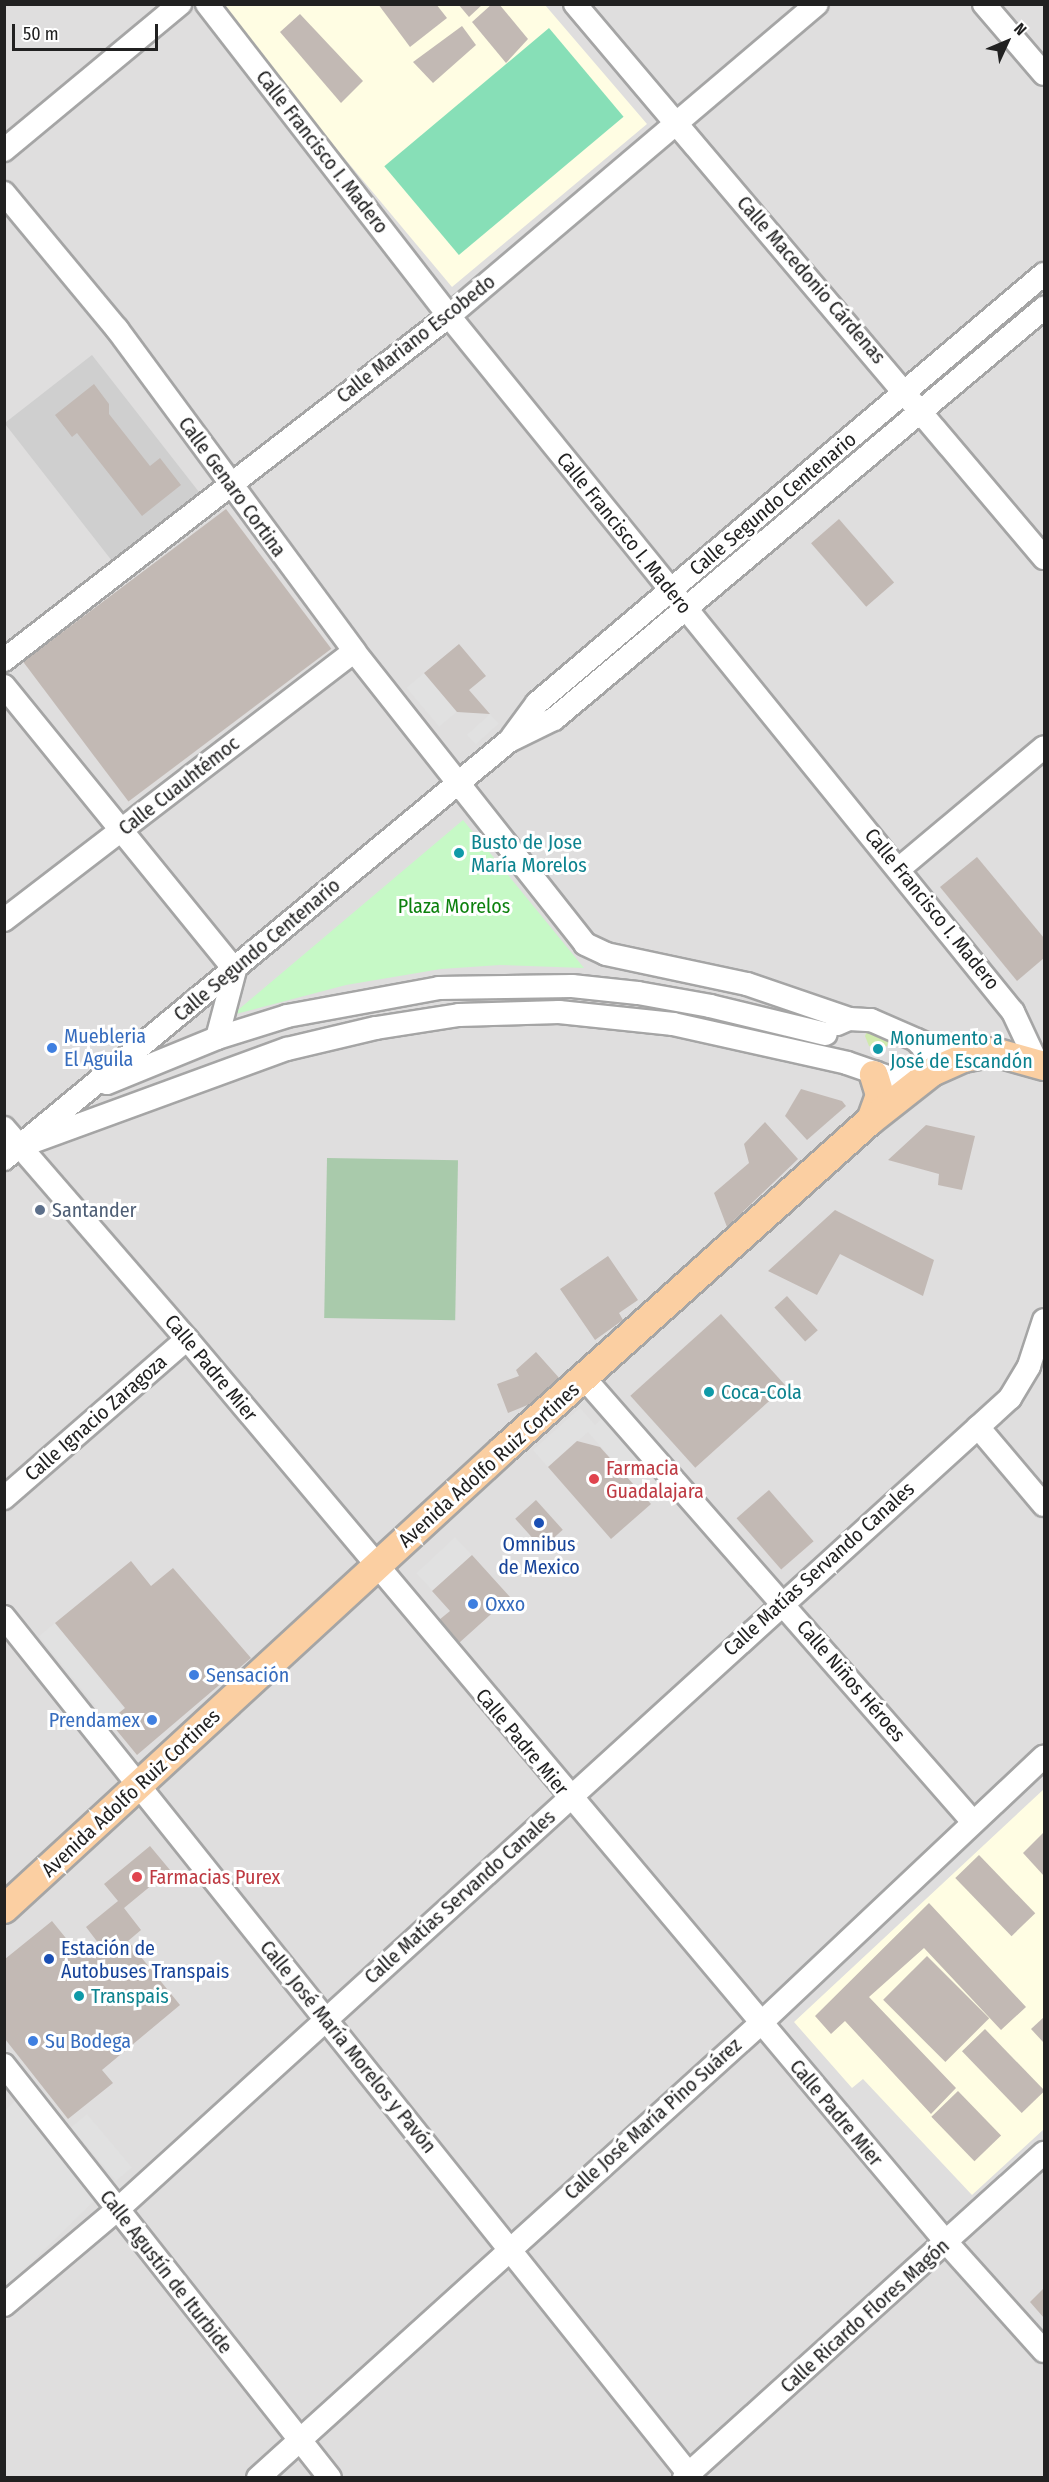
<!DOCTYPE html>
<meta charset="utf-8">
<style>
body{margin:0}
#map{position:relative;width:1049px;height:2482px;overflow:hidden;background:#f1ede7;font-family:"Fira Sans Condensed",sans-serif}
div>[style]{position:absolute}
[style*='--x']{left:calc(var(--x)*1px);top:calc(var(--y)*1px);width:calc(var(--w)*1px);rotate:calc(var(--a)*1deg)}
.residential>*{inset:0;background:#dfdede;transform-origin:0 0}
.education>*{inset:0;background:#fffde3}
.religious>*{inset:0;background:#cfcfcf;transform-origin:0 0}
.grass>*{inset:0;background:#d0eaae}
.cemetery>*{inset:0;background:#a9caab;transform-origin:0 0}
.park>*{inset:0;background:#c6f9c6}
.pitch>*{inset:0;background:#87dfb7;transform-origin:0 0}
.parking>*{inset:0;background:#e1e1e1;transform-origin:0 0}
.building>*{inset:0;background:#c2b9b4;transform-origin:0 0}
.roads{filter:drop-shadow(2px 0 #a5a5a5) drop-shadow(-2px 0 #a5a5a5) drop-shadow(0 2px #a5a5a5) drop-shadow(0 -2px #a5a5a5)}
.minor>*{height:22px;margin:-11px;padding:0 11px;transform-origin:11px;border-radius:11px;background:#fff}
.major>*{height:28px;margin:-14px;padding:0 14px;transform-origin:14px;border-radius:14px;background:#fbcfa2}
.dots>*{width:16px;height:16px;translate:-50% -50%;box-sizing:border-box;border:3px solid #fff;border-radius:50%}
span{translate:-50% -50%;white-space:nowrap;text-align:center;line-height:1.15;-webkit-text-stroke:6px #fff;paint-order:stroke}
.street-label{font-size:20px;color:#212121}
.culture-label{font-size:20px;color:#0d838f}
.left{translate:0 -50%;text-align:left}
.park-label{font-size:20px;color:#0d810e}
.shop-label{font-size:20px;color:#366cbe}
.right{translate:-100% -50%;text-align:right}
.service-label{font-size:20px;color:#4e5e75}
.health-label{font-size:20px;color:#be3a42}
.transit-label{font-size:20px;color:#164399}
.frame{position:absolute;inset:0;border:6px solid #212121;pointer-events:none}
.north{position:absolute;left:977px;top:12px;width:60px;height:60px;-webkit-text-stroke:4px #fff;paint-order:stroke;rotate:46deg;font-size:16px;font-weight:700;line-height:24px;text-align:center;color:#212121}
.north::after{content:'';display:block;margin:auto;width:21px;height:27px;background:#212121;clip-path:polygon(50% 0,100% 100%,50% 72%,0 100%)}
.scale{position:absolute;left:12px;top:24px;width:146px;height:27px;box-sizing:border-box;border:3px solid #212121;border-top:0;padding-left:8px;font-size:18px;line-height:21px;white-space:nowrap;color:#212121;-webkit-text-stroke:4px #fff;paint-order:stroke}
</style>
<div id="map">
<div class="residential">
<div style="left:5px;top:5px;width:1039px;height:2472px"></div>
</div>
<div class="education">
<div style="clip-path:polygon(221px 4px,545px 5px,647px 124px,452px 287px,218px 7px)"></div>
<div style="clip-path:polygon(1044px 1789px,1044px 2129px,972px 2195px,863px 2079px,852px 2088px,794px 2022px)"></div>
</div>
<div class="religious">
<div style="left:92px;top:355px;width:176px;height:111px;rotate:52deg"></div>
</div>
<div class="grass">
<div style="clip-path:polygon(868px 1029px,889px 1038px,887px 1046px,880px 1050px,869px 1046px,865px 1036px)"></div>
</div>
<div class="cemetery">
<div style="left:327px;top:1158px;width:131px;height:160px;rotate:1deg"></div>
</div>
<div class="park">
<div style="clip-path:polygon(463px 820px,584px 968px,500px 965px,441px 969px,346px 985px,232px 1015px)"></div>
</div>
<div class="pitch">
<div style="left:549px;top:28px;width:116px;height:215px;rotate:50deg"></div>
</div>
<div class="parking">
<div style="left:424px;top:673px;width:51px;height:23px;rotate:50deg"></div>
<div style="left:490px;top:714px;width:13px;height:31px;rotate:48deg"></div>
<div style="clip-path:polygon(580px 1408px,595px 1425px,609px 1412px,662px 1472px,640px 1491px,588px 1432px,548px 1467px,533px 1450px)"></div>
<div style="left:455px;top:1537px;width:25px;height:53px;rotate:47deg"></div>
<div style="left:55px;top:1623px;width:110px;height:21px;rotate:51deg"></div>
<div style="clip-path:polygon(24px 2092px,103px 2192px,7px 2286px,5px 2111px)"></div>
<div style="left:87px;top:2114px;width:70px;height:21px;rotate:50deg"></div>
</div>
<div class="building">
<div style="clip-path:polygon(378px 4px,436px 4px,447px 18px,410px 47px)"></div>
<div style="clip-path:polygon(458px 4px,483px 4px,469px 17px)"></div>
<div style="clip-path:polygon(492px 4px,499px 4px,528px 39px,506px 63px,472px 22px)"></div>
<div style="clip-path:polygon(300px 14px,363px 81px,341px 103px,280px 32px)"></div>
<div style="clip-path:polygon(462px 26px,476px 45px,433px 83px,413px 62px)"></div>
<div style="clip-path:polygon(94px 384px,109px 404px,109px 414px,150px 466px,160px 458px,181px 485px,142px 516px,77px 433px,72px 437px,55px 415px)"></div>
<div style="left:226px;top:509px;width:175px;height:254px;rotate:53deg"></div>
<div style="left:839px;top:519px;width:84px;height:37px;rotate:49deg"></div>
<div style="clip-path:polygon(459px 644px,486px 676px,469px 690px,490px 714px,457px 712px,424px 673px)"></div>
<div style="clip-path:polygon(977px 857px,1044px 938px,1044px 958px,1017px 981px,940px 887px)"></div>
<div style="clip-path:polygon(801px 1089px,842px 1101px,846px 1106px,807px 1140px,785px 1116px)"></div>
<div style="clip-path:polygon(765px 1122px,798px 1159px,727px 1227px,714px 1193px,749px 1163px,744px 1144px)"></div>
<div style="clip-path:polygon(926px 1125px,975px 1136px,962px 1190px,938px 1185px,939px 1174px,888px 1160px)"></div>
<div style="clip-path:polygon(835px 1210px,934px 1260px,923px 1296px,840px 1254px,817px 1295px,768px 1271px)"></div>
<div style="clip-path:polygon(608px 1256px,638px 1300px,619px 1313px,623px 1320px,595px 1340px,560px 1289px)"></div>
<div style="left:787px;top:1296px;width:46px;height:17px;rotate:48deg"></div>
<div style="left:721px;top:1314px;width:97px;height:122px;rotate:48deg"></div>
<div style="clip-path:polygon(536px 1352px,561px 1380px,532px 1410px,530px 1404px,508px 1413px,497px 1384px,519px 1376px,516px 1370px)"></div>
<div style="clip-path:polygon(577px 1441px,600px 1447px,651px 1504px,611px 1539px,548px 1467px)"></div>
<div style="left:769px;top:1490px;width:68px;height:43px;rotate:49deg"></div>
<div style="left:536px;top:1500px;width:40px;height:28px;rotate:48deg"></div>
<div style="clip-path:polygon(472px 1555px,510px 1597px,459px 1643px,439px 1620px,450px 1611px,432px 1591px)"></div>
<div style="clip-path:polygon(131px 1561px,151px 1586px,173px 1568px,251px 1658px,137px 1755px,109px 1721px,125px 1708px,55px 1623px)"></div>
<div style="clip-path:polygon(1044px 1832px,1044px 1876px,1023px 1853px)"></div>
<div style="clip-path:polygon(150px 1846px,170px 1870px,124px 1908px,141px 1930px,128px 1941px,180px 2005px,102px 2070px,113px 2083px,68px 2119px,5px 2039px,5px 1959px,52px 1921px,82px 1958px,99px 1944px,86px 1927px,118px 1901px,104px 1884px)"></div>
<div style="left:979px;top:1855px;width:81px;height:33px;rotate:46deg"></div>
<div style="clip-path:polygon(929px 1903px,1026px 2007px,1001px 2030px,924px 1948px,869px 1997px,956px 2088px,931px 2114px,845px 2021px,831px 2034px,815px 2016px)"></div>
<div style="left:927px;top:1956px;width:88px;height:62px;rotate:45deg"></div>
<div style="clip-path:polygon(1044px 2017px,1044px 2043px,1031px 2029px)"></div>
<div style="left:985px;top:2029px;width:86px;height:32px;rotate:46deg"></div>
<div style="left:958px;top:2091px;width:62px;height:37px;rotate:46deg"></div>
<div style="clip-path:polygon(1044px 2288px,1044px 2318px,1030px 2302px)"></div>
</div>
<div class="roads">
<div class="minor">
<div style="--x:207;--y:4;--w:395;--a:52.2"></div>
<div style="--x:449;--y:316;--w:896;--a:50.98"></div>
<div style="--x:1013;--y:1012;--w:56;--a:64.8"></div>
<div style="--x:575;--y:4;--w:726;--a:49.75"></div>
<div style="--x:984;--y:4;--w:92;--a:49.4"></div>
<div style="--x:4;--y:150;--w:229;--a:-39.7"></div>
<div style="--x:4;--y:193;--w:177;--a:50.3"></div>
<div style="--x:117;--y:329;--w:400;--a:53.6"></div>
<div style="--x:354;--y:651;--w:373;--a:51.7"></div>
<div style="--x:585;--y:944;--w:23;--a:25"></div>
<div style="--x:606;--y:954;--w:144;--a:12"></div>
<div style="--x:747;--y:984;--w:108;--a:18.9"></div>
<div style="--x:4;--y:660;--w:562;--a:-37.71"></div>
<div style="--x:449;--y:316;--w:482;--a:-40.3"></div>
<div style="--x:4;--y:686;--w:366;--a:50.9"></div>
<div style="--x:235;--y:970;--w:70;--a:104.8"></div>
<div style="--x:512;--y:737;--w:42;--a:-53.7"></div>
<div style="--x:537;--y:703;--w:664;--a:-40.24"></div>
<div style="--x:900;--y:868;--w:188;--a:-40"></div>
<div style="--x:4;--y:920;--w:441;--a:-37.5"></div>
<div style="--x:837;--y:1024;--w:13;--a:-23"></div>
<div style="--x:849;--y:1019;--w:22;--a:3"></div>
<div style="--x:871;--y:1020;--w:62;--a:23.7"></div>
<div style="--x:928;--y:1045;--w:55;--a:6.2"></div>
<div style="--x:107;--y:1083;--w:119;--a:-22.2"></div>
<div style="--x:217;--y:1038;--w:73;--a:-17.4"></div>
<div style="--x:287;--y:1016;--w:155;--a:-10.4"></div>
<div style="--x:439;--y:988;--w:133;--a:-0.9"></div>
<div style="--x:572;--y:986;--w:66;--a:6.1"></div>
<div style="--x:638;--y:993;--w:73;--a:10.2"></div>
<div style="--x:710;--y:1006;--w:119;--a:13.6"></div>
<div style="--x:4;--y:1128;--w:279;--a:49.1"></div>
<div style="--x:187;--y:1339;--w:1181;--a:49.95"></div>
<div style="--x:947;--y:2243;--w:145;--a:48.1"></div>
<div style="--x:35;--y:1141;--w:268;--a:-20.1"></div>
<div style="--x:287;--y:1049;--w:91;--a:-13.3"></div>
<div style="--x:376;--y:1028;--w:84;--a:-8.9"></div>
<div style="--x:459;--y:1015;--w:100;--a:-1.7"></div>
<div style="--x:559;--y:1012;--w:115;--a:6"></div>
<div style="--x:673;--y:1024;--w:178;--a:12.6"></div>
<div style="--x:847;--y:1063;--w:52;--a:19.1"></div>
<div style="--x:896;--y:1080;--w:37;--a:-13"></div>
<div style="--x:932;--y:1072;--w:18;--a:-96"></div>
<div style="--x:930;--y:1054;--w:20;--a:-135"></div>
<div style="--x:4;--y:1159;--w:656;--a:-39.62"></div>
<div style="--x:509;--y:741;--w:50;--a:-26.1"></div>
<div style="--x:554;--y:719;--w:640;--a:-39.99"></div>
<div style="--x:585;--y:1379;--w:589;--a:48.79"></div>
<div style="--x:978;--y:1427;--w:102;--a:49.8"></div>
<div style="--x:4;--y:1498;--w:242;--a:-41"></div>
<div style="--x:4;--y:1617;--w:1102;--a:51.37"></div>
<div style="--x:4;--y:2065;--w:526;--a:51.71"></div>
<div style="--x:4;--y:2305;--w:148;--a:-40.1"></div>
<div style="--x:117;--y:2210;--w:1207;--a:-42.28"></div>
<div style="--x:1010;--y:1398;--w:37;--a:-59"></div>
<div style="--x:1029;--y:1366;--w:48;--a:-71.9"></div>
<div style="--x:258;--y:2478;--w:677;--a:-42.13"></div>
<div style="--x:760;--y:2024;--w:390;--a:-43.3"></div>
<div style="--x:684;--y:2478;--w:485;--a:-42.1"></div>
</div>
<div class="major">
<div style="--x:871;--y:1120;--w:27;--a:-70"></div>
<div style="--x:880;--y:1095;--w:21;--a:-107"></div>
<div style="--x:4;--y:1909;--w:678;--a:-42.61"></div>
<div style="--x:503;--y:1450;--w:494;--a:-41.9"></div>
<div style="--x:871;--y:1120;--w:78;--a:-38.2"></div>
<div style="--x:932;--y:1072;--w:35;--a:-24"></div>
<div style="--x:964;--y:1058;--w:31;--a:-11"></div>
<div style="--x:994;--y:1052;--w:52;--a:15.6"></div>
</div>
</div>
<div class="dots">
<div style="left:459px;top:853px;background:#0f9aa8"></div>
<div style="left:52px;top:1048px;background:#3f7fe0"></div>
<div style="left:878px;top:1049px;background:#0f9aa8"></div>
<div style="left:40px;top:1210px;background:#5c6f8a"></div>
<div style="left:709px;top:1392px;background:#0f9aa8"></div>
<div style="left:594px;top:1479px;background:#e0444e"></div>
<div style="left:539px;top:1523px;background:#1a4fb4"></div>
<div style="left:473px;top:1604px;background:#3f7fe0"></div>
<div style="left:194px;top:1675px;background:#3f7fe0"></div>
<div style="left:152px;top:1720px;background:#3f7fe0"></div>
<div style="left:137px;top:1877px;background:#e0444e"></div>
<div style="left:49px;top:1959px;background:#1a4fb4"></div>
<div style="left:79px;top:1996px;background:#0f9aa8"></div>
<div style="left:33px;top:2041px;background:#3f7fe0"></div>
</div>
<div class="street-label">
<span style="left:322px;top:152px;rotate:52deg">Calle Francisco I. Madero</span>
<span style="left:811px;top:280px;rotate:49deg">Calle Macedonio Cárdenas</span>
<span style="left:416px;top:339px;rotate:-38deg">Calle Mariano Escobedo</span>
<span style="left:232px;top:487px;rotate:54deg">Calle Genaro Cortina</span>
<span style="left:773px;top:504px;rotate:-40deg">Calle Segundo Centenario</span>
<span style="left:624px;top:533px;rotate:51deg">Calle Francisco I. Madero</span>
<span style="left:179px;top:786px;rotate:-38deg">Calle Cuauhtémoc</span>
<span style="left:932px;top:909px;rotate:51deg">Calle Francisco I. Madero</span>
<span style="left:257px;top:950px;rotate:-40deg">Calle Segundo Centenario</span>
<span style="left:211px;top:1368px;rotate:50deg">Calle Padre Mier</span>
<span style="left:96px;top:1418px;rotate:-41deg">Calle Ignacio Zaragoza</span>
<span style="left:489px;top:1465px;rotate:-42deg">Avenida Adolfo Ruiz Cortines</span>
<span style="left:819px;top:1569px;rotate:-42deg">Calle Matías Servando Canales</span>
<span style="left:851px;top:1681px;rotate:49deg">Calle Niños Héroes</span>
<span style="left:522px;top:1742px;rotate:50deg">Calle Padre Mier</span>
<span style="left:131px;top:1793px;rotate:-43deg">Avenida Adolfo Ruiz Cortines</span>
<span style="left:460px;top:1897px;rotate:-42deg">Calle Matías Servando Canales</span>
<span style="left:348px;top:2047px;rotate:51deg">Calle José María Morelos y Pavón</span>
<span style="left:836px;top:2113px;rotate:50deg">Calle Padre Mier</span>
<span style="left:653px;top:2119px;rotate:-42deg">Calle José María Pino Suárez</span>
<span style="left:166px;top:2272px;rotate:52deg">Calle Agustín de Iturbide</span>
<span style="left:865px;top:2316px;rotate:-42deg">Calle Ricardo Flores Magón</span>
</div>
<div class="culture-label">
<span class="left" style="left:471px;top:854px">Busto de Jose<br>María Morelos</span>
<span class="left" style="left:890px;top:1050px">Monumento a<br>José de Escandón</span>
<span class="left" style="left:721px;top:1392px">Coca-Cola</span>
<span class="left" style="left:91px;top:1996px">Transpais</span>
</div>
<div class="park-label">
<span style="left:454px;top:906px">Plaza Morelos</span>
</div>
<div class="shop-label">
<span class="left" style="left:64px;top:1048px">Muebleria<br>El Aguila</span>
<span class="left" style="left:485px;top:1604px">Oxxo</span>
<span class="left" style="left:206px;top:1675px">Sensación</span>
<span class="right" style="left:140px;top:1720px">Prendamex</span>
<span class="left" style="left:45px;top:2041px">Su Bodega</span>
</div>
<div class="service-label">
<span class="left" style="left:52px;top:1210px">Santander</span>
</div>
<div class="health-label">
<span class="left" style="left:606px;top:1480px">Farmacia<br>Guadalajara</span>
<span class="left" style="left:149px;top:1877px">Farmacias Purex</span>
</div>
<div class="transit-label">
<span style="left:539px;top:1556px">Omnibus<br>de Mexico</span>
<span class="left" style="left:61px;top:1960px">Estación de<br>Autobuses Transpais</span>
</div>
<div class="frame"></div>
<div class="north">N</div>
<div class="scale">50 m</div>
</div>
